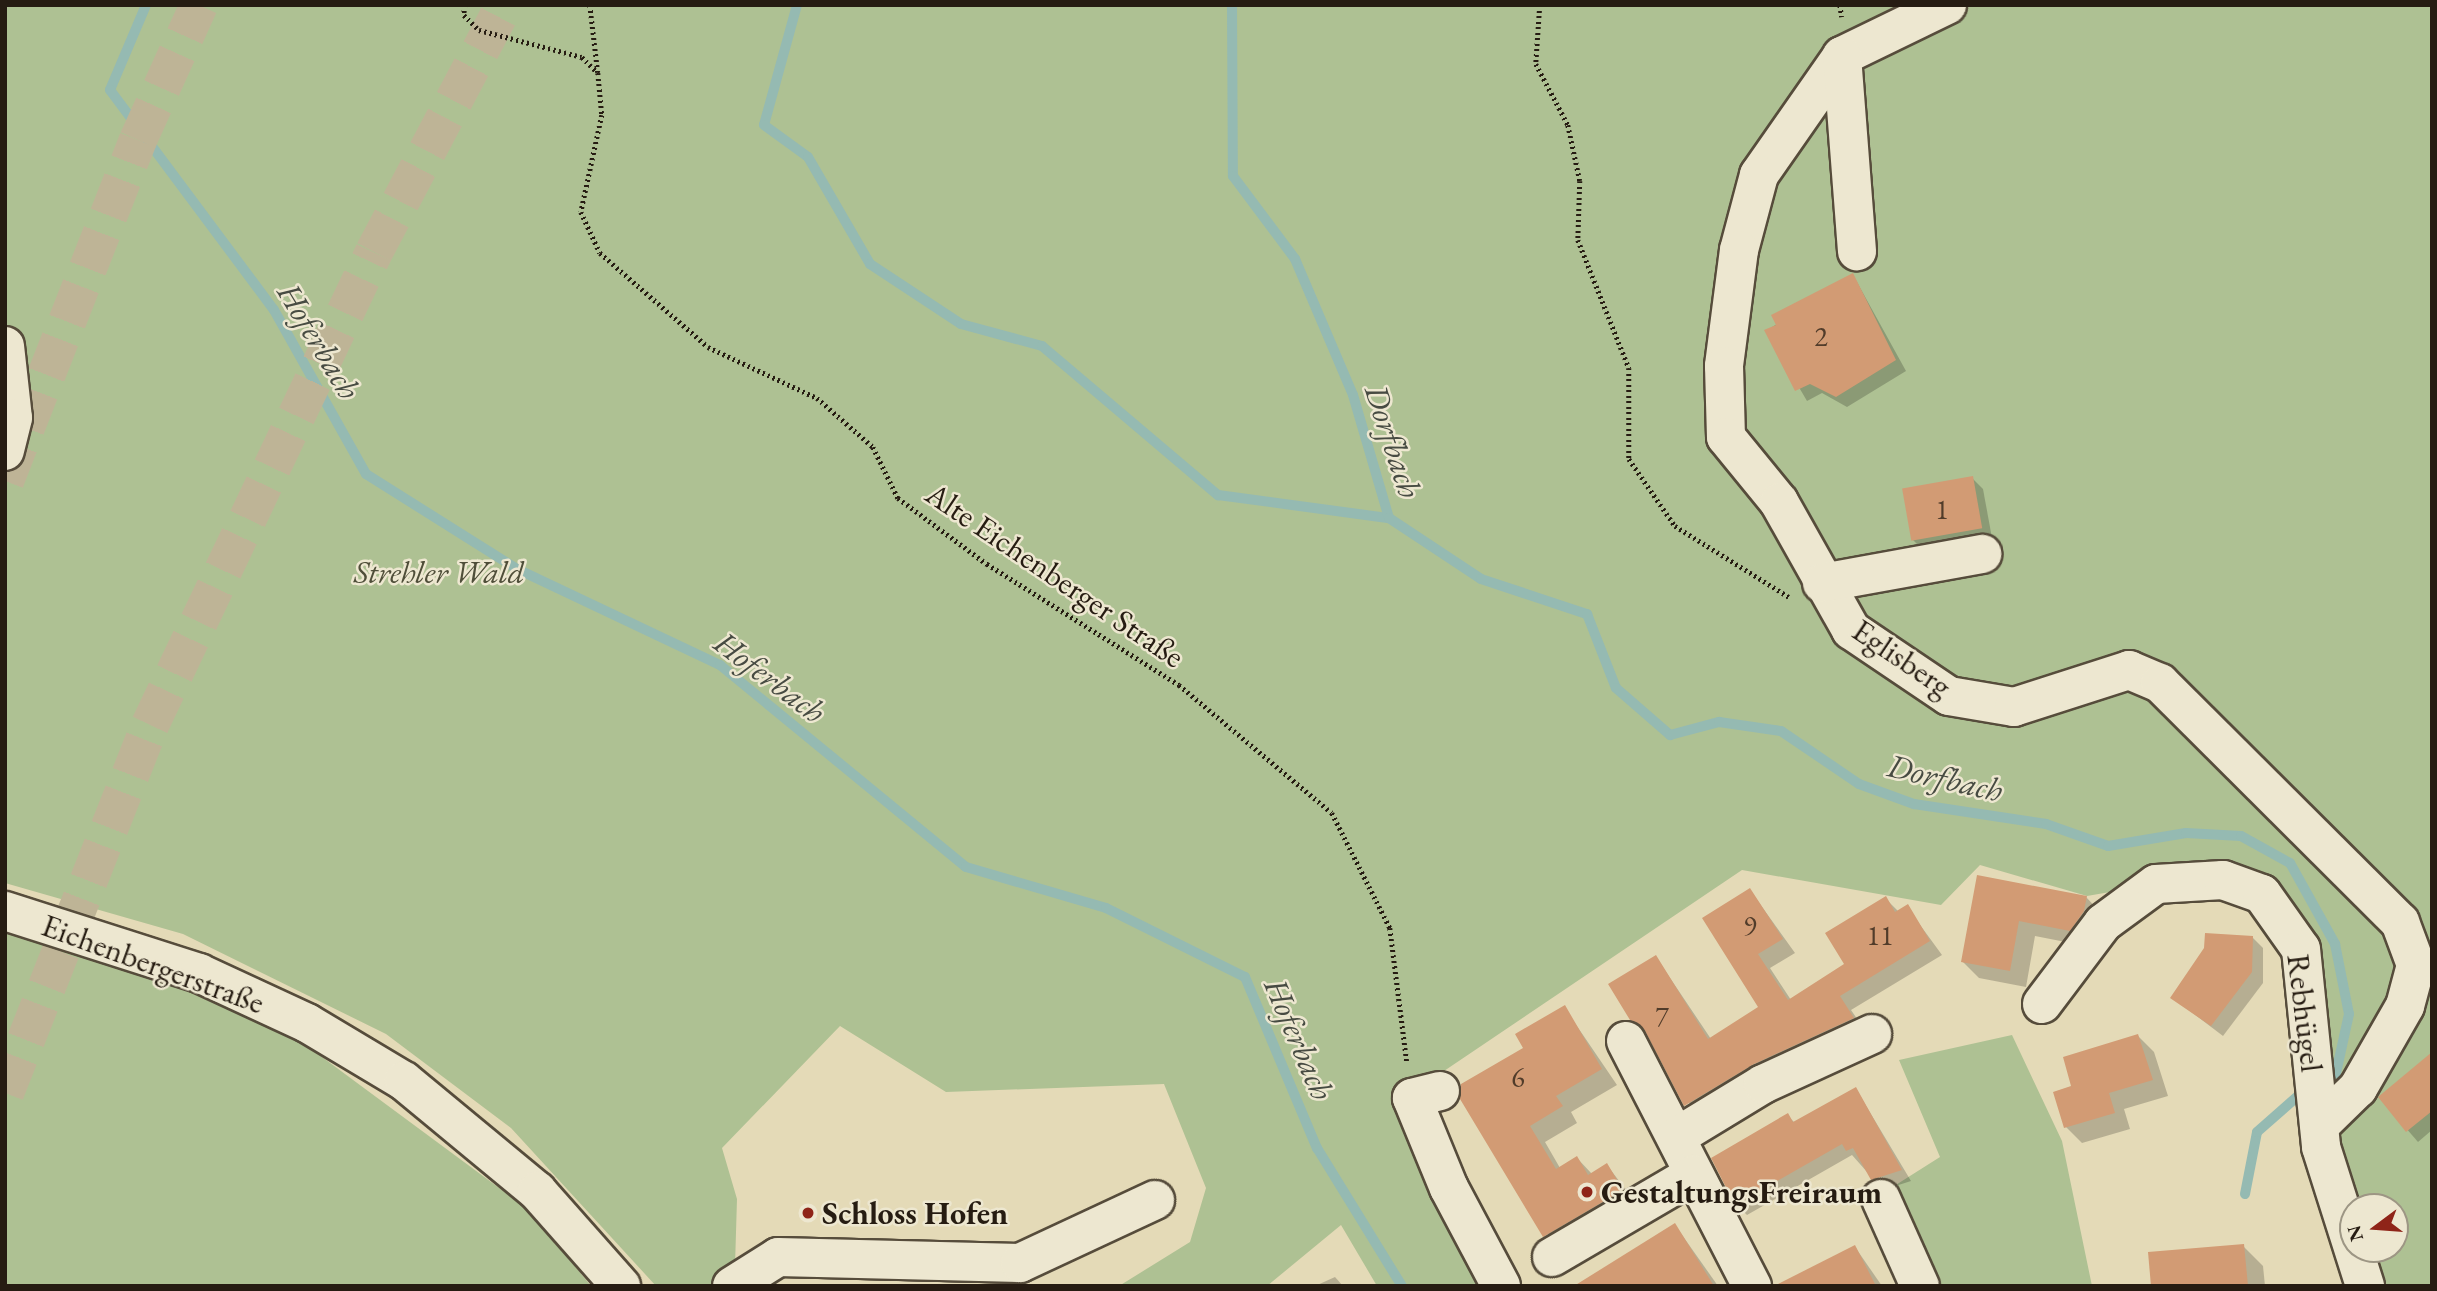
<!DOCTYPE html>
<meta charset="utf-8">
<style>
body{margin:0}
#map{position:relative;width:2437px;height:1291px;overflow:hidden;background:#e4dab7;font-family:"EB Garamond",serif}
div>[style]{position:absolute}
[style*='--x']{left:calc(var(--x)*1px);top:calc(var(--y)*1px);width:calc(var(--w)*1px);rotate:calc(var(--a)*1deg)}
.green>*{inset:0;background:#aec193}
.shadow>*{inset:0;background:#0003}
.stream>*{height:10px;margin:-5px;padding:0 5px;transform-origin:5px;border-radius:5px;background:#95bab2}
.building>*{inset:0;background:#d29b74;transform-origin:0 0}
.highway-tunnel>*{height:38px;margin-top:-19px;transform-origin:0;background:repeating-linear-gradient(90deg,#beb496 0 38px,transparent 0 57px)}
.path>*{height:4.5px;margin-top:-2.25px;transform-origin:0;background:repeating-linear-gradient(90deg,#261c12 0 2px,transparent 0 5.5px)}
.roads{filter:drop-shadow(2px 0 #564c3b) drop-shadow(-2px 0 #564c3b) drop-shadow(0 2px #564c3b) drop-shadow(0 -2px #564c3b)}
.minor>*{height:38px;margin:-19px;padding:0 19px;transform-origin:19px;border-radius:19px;background:#ede7d0}
.dots>*{width:19px;height:19px;translate:-50% -50%;box-sizing:border-box;border:4px solid #ede7d0;border-radius:50%}
span{translate:-50% -50%;white-space:nowrap;text-align:center;line-height:1.15;-webkit-text-stroke:5px #ede7d0;paint-order:stroke}
.number-label{font-size:28px;color:#513c2a}
.number-label span{-webkit-text-stroke-width:0}
.park-label{font-size:32px;color:#4f4e39;font-style:italic}
.street-label{font-size:32px;color:#261c12}
.poi-label{font-size:32px;color:#261c12;font-weight:700}
.left{translate:0 -50%;text-align:left}
.water-label{font-size:33px;color:#474b42;font-style:italic}
.frame{position:absolute;inset:0;border:7px solid #261c12;pointer-events:none}
.north{position:absolute;left:2339px;top:1193px;width:70px;height:70px;box-sizing:border-box;background:#ede7d0;border:2px solid #9d9684;border-radius:50%;rotate:254deg;font-size:19px;font-weight:700;line-height:28px;text-align:center;color:#261c12}
.north::after{content:'';display:block;margin:auto;width:24px;height:32px;background:#8f2418;clip-path:polygon(50% 0,100% 100%,50% 72%,0 100%)}
</style>
<div id="map">
<div class="green">
<div style="clip-path:polygon(5px 5px,2432px 5px,2432px 1286px,2376px 1286px,2363px 1249px,2395px 1249px,2395px 1207px,2353px 1207px,2310px 999px,2262px 894px,2156px 884px,2087px 896px,1980px 865px,1941px 905px,1742px 870px,1404px 1098px,1495px 1286px,1377px 1286px,1341px 1225px,1267px 1286px,1119px 1286px,1190px 1242px,1206px 1188px,1164px 1084px,946px 1092px,840px 1026px,722px 1148px,737px 1199px,735px 1266px,711px 1286px,656px 1286px,511px 1128px,386px 1034px,183px 934px,5px 883px)"></div>
<div style="clip-path:polygon(5px 928px,115px 957px,272px 1020px,529px 1210px,591px 1286px,5px 1286px)"></div>
<div style="clip-path:polygon(2012px 1035px,2062px 1141px,2092px 1286px,1931px 1286px,1891px 1188px,1940px 1157px,1899px 1060px)"></div>
</div>
<div class="shadow">
<div style="clip-path:polygon(1853px 275px,1906px 371px,1847px 407px,1822px 393px,1807px 401px,1766px 331px)"></div>
<div style="clip-path:polygon(1972px 478px,1983px 489px,1992px 538px,1924px 551px,1913px 540px)"></div>
<div style="clip-path:polygon(1978px 877px,2086px 897px,2102px 914px,2086px 946px,2035px 936px,2026px 987px,1979px 978px,1962px 961px)"></div>
<div style="clip-path:polygon(1750px 890px,1795px 953px,1770px 968px,1791px 1000px,1846px 964px,1886px 899px,1899px 912px,1907px 907px,1942px 955px,1851px 1010px,1866px 1032px,1699px 1119px,1650px 1036px,1632px 1019px,1656px 957px,1711px 1039px,1760px 1007px)"></div>
<div style="clip-path:polygon(2252px 937px,2263px 948px,2263px 983px,2223px 1036px,2173px 998px)"></div>
<div style="clip-path:polygon(1564px 1007px,1617px 1085px,1571px 1112px,1577px 1123px,1545px 1142px,1560px 1168px,1577px 1158px,1592px 1174px,1607px 1165px,1638px 1206px,1560px 1252px,1462px 1098px,1525px 1049px)"></div>
<div style="clip-path:polygon(2138px 1036px,2154px 1052px,2168px 1096px,2124px 1109px,2130px 1129px,2082px 1143px,2066px 1127px,2074px 1087px)"></div>
<div style="clip-path:polygon(2432px 1054px,2432px 1130px,2418px 1142px,2380px 1098px)"></div>
<div style="clip-path:polygon(1856px 1089px,1911px 1181px,1883px 1190px,1852px 1155px,1747px 1215px,1736px 1204px,1788px 1116px,1795px 1123px)"></div>
<div style="clip-path:polygon(1675px 1225px,1718px 1286px,1584px 1286px)"></div>
<div style="clip-path:polygon(2243px 1246px,2263px 1266px,2265px 1286px,2152px 1286px)"></div>
<div style="clip-path:polygon(1855px 1247px,1882px 1286px,1790px 1286px)"></div>
<div style="clip-path:polygon(1335px 1277px,1343px 1286px,1315px 1286px)"></div>
</div>
<div class="stream">
<div style="--x:146;--y:5;--w:92;--a:113"></div>
<div style="--x:110;--y:90;--w:274;--a:53.3"></div>
<div style="--x:274;--y:310;--w:188;--a:60.7"></div>
<div style="--x:366;--y:474;--w:178;--a:32.2"></div>
<div style="--x:517;--y:569;--w:225;--a:25.3"></div>
<div style="--x:720;--y:665;--w:318;--a:39.4"></div>
<div style="--x:966;--y:867;--w:146;--a:16.3"></div>
<div style="--x:1106;--y:908;--w:155;--a:26.4"></div>
<div style="--x:1245;--y:977;--w:186;--a:67.2"></div>
<div style="--x:1317;--y:1148;--w:162;--a:58.4"></div>
<div style="--x:797;--y:5;--w:124;--a:105.4"></div>
<div style="--x:764;--y:125;--w:54;--a:36"></div>
<div style="--x:808;--y:157;--w:124;--a:59.9"></div>
<div style="--x:870;--y:264;--w:109;--a:33.4"></div>
<div style="--x:961;--y:324;--w:84;--a:15.2"></div>
<div style="--x:1042;--y:346;--w:231;--a:40.3"></div>
<div style="--x:1218;--y:495;--w:173;--a:7.7"></div>
<div style="--x:1232;--y:5;--w:171;--a:89.7"></div>
<div style="--x:1233;--y:176;--w:104;--a:53.2"></div>
<div style="--x:1295;--y:259;--w:148;--a:66.9"></div>
<div style="--x:1353;--y:395;--w:128;--a:73.7"></div>
<div style="--x:1389;--y:518;--w:110;--a:33.5"></div>
<div style="--x:1481;--y:579;--w:112;--a:18.3"></div>
<div style="--x:1587;--y:614;--w:79;--a:68.6"></div>
<div style="--x:1616;--y:688;--w:72;--a:41"></div>
<div style="--x:1670;--y:735;--w:51;--a:-14.9"></div>
<div style="--x:1719;--y:722;--w:63;--a:8.3"></div>
<div style="--x:1781;--y:731;--w:94;--a:34.2"></div>
<div style="--x:1859;--y:784;--w:59;--a:20"></div>
<div style="--x:1914;--y:804;--w:134;--a:8.6"></div>
<div style="--x:2046;--y:824;--w:66;--a:19.5"></div>
<div style="--x:2108;--y:846;--w:79;--a:-9.5"></div>
<div style="--x:2186;--y:833;--w:55;--a:3.1"></div>
<div style="--x:2241;--y:836;--w:56;--a:28.9"></div>
<div style="--x:2290;--y:863;--w:93;--a:60.9"></div>
<div style="--x:2335;--y:944;--w:71;--a:78.7"></div>
<div style="--x:2349;--y:1014;--w:60;--a:102.4"></div>
<div style="--x:2336;--y:1073;--w:16;--a:153"></div>
<div style="--x:2245;--y:1194;--w:63;--a:-79"></div>
<div style="--x:2257;--y:1132;--w:65;--a:-41.3"></div>
</div>
<div class="building">
<div style="clip-path:polygon(1853px 273px,1896px 360px,1836px 397px,1810px 384px,1795px 391px,1764px 330px,1776px 325px,1771px 315px)"></div>
<div style="left:1973px;top:476px;width:53px;height:72px;rotate:80deg"></div>
<div style="clip-path:polygon(1977px 875px,2087px 896px,2084px 911px,2070px 931px,2019px 921px,2010px 971px,1961px 962px)"></div>
<div style="clip-path:polygon(1750px 888px,1783px 939px,1758px 954px,1788px 1000px,1844px 964px,1825px 933px,1886px 896px,1895px 912px,1908px 904px,1930px 941px,1840px 996px,1854px 1018px,1754px 1064px,1684px 1106px,1645px 1031px,1630px 1020px,1608px 984px,1656px 955px,1708px 1039px,1758px 1007px,1702px 918px)"></div>
<div style="clip-path:polygon(2205px 933px,2253px 936px,2252px 972px,2211px 1026px,2170px 998px,2204px 948px)"></div>
<div style="clip-path:polygon(1565px 1005px,1602px 1069px,1556px 1096px,1563px 1106px,1530px 1126px,1556px 1169px,1577px 1156px,1588px 1175px,1607px 1163px,1623px 1190px,1543px 1237px,1460px 1099px,1461px 1084px,1523px 1048px,1515px 1034px)"></div>
<div style="clip-path:polygon(2138px 1034px,2153px 1080px,2109px 1093px,2115px 1113px,2064px 1128px,2053px 1092px,2071px 1086px,2063px 1057px)"></div>
<div style="clip-path:polygon(2432px 1052px,2432px 1111px,2406px 1132px,2378px 1097px)"></div>
<div style="clip-path:polygon(1856px 1087px,1902px 1170px,1871px 1180px,1853px 1148px,1846px 1151px,1842px 1144px,1735px 1205px,1711px 1158px,1788px 1113px,1793px 1122px)"></div>
<div style="clip-path:polygon(1675px 1223px,1714px 1286px,1574px 1286px)"></div>
<div style="clip-path:polygon(2244px 1244px,2248px 1286px,2151px 1286px,2148px 1252px)"></div>
<div style="clip-path:polygon(1855px 1245px,1876px 1286px,1774px 1286px)"></div>
</div>
<div class="highway-tunnel">
<div style="--x:5;--y:481;--w:366;--a:-68.7"></div>
<div style="--x:138;--y:140;--w:148;--a:-65.7"></div>
<div style="--x:5;--y:1093;--w:396;--a:-68.5"></div>
<div style="--x:150;--y:725;--w:523;--a:-64.66"></div>
<div style="--x:374;--y:252;--w:279;--a:-62.2"></div>
</div>
<div class="path">
<div style="--x:465;--y:5;--w:10;--a:96"></div>
<div style="--x:464;--y:15;--w:21;--a:45"></div>
<div style="--x:479;--y:30;--w:106;--a:14.7"></div>
<div style="--x:582;--y:57;--w:23;--a:45"></div>
<div style="--x:598;--y:73;--w:42;--a:84.6"></div>
<div style="--x:602;--y:115;--w:99;--a:102.2"></div>
<div style="--x:581;--y:212;--w:45;--a:65.1"></div>
<div style="--x:600;--y:253;--w:143;--a:41"></div>
<div style="--x:708;--y:347;--w:120;--a:25.1"></div>
<div style="--x:817;--y:398;--w:74;--a:41.2"></div>
<div style="--x:873;--y:447;--w:57;--a:63.9"></div>
<div style="--x:898;--y:498;--w:111;--a:36.6"></div>
<div style="--x:987;--y:564;--w:227;--a:32.2"></div>
<div style="--x:1179;--y:685;--w:199;--a:39.9"></div>
<div style="--x:1332;--y:813;--w:129;--a:63.2"></div>
<div style="--x:1390;--y:928;--w:135;--a:82.8"></div>
<div style="--x:590;--y:5;--w:68;--a:83.3"></div>
<div style="--x:1540;--y:5;--w:59;--a:93.9"></div>
<div style="--x:1536;--y:64;--w:69;--a:62.3"></div>
<div style="--x:1568;--y:125;--w:57;--a:77.9"></div>
<div style="--x:1580;--y:181;--w:59;--a:91.9"></div>
<div style="--x:1578;--y:240;--w:138;--a:68.3"></div>
<div style="--x:1629;--y:368;--w:91;--a:90"></div>
<div style="--x:1629;--y:459;--w:81;--a:55.5"></div>
<div style="--x:1675;--y:526;--w:134;--a:31.9"></div>
<div style="--x:1840;--y:5;--w:12;--a:81"></div>
</div>
<div class="roads">
<div class="minor">
<div style="--x:1947;--y:5;--w:117;--a:154.1"></div>
<div style="--x:1842;--y:56;--w:145;--a:124.9"></div>
<div style="--x:1759;--y:175;--w:78;--a:104.9"></div>
<div style="--x:1739;--y:250;--w:117;--a:97.4"></div>
<div style="--x:1724;--y:366;--w:71;--a:88.4"></div>
<div style="--x:1726;--y:437;--w:84;--a:50.8"></div>
<div style="--x:1779;--y:502;--w:147;--a:60.6"></div>
<div style="--x:1851;--y:630;--w:118;--a:34"></div>
<div style="--x:1949;--y:696;--w:66;--a:9.6"></div>
<div style="--x:2014;--y:707;--w:121;--a:-17.8"></div>
<div style="--x:2129;--y:670;--w:34;--a:23"></div>
<div style="--x:2160;--y:683;--w:339;--a:44.9"></div>
<div style="--x:2400;--y:922;--w:46;--a:69.6"></div>
<div style="--x:2416;--y:965;--w:42;--a:105"></div>
<div style="--x:2405;--y:1006;--w:95;--a:119.8"></div>
<div style="--x:2358;--y:1088;--w:54;--a:135.7"></div>
<div style="--x:1842;--y:56;--w:196;--a:85.6"></div>
<div style="--x:5;--y:346;--w:72;--a:83.7"></div>
<div style="--x:13;--y:418;--w:34;--a:104"></div>
<div style="--x:1822;--y:583;--w:163;--a:-10.3"></div>
<div style="--x:5;--y:911;--w:204;--a:17.7"></div>
<div style="--x:199;--y:973;--w:119;--a:24.8"></div>
<div style="--x:307;--y:1023;--w:113;--a:30.9"></div>
<div style="--x:404;--y:1081;--w:173;--a:39.6"></div>
<div style="--x:537;--y:1191;--w:127;--a:48.5"></div>
<div style="--x:2042;--y:1004;--w:101;--a:-53"></div>
<div style="--x:2103;--y:923;--w:66;--a:-36.3"></div>
<div style="--x:2156;--y:884;--w:67;--a:-3.4"></div>
<div style="--x:2223;--y:880;--w:41;--a:19.7"></div>
<div style="--x:2262;--y:894;--w:67;--a:54.7"></div>
<div style="--x:2301;--y:949;--w:199;--a:84.2"></div>
<div style="--x:2321;--y:1147;--w:146;--a:72.4"></div>
<div style="--x:1626;--y:1041;--w:276;--a:62.8"></div>
<div style="--x:1440;--y:1091;--w:29;--a:166"></div>
<div style="--x:1412;--y:1098;--w:97;--a:67.7"></div>
<div style="--x:1449;--y:1188;--w:111;--a:62"></div>
<div style="--x:1676;--y:1137;--w:102;--a:-31.3"></div>
<div style="--x:1763;--y:1084;--w:120;--a:-24.6"></div>
<div style="--x:1881;--y:1199;--w:95;--a:65.9"></div>
<div style="--x:1552;--y:1257;--w:164;--a:-30.3"></div>
<div style="--x:732;--y:1286;--w:54;--a:-32.2"></div>
<div style="--x:778;--y:1257;--w:242;--a:1.4"></div>
<div style="--x:1020;--y:1263;--w:149;--a:-25"></div>
</div>
</div>
<div class="dots">
<div style="left:1587px;top:1192px;background:#8f2418"></div>
<div style="left:808px;top:1213px;background:#8f2418"></div>
</div>
<div class="number-label">
<span style="left:1821px;top:336px">2</span>
<span style="left:1942px;top:509px">1</span>
<span style="left:1750px;top:925px">9</span>
<span style="left:1880px;top:935px">11</span>
<span style="left:1662px;top:1016px">7</span>
<span style="left:1518px;top:1077px">6</span>
</div>
<div class="park-label">
<span style="left:439px;top:572px">Strehler Wald</span>
</div>
<div class="street-label">
<span style="left:1055px;top:575px;rotate:34deg">Alte Eichenberger Straße</span>
<span style="left:1902px;top:658px;rotate:34deg">Eglisberg</span>
<span style="left:153px;top:964px;rotate:20deg">Eichenbergerstraße</span>
<span style="left:2305px;top:1013px;rotate:83deg">Rebhügel</span>
</div>
<div class="poi-label">
<span class="left" style="left:1601px;top:1192px">GestaltungsFreiraum</span>
<span class="left" style="left:822px;top:1213px">Schloss Hofen</span>
</div>
<div class="water-label">
<span style="left:319px;top:341px;rotate:59deg">Hoferbach</span>
<span style="left:1393px;top:441px;rotate:72deg">Dorfbach</span>
<span style="left:770px;top:677px;rotate:37deg">Hoferbach</span>
<span style="left:1945px;top:778px;rotate:13deg">Dorfbach</span>
<span style="left:1299px;top:1039px;rotate:67deg">Hoferbach</span>
</div>
<div class="frame"></div>
<div class="north">N</div>
</div>
